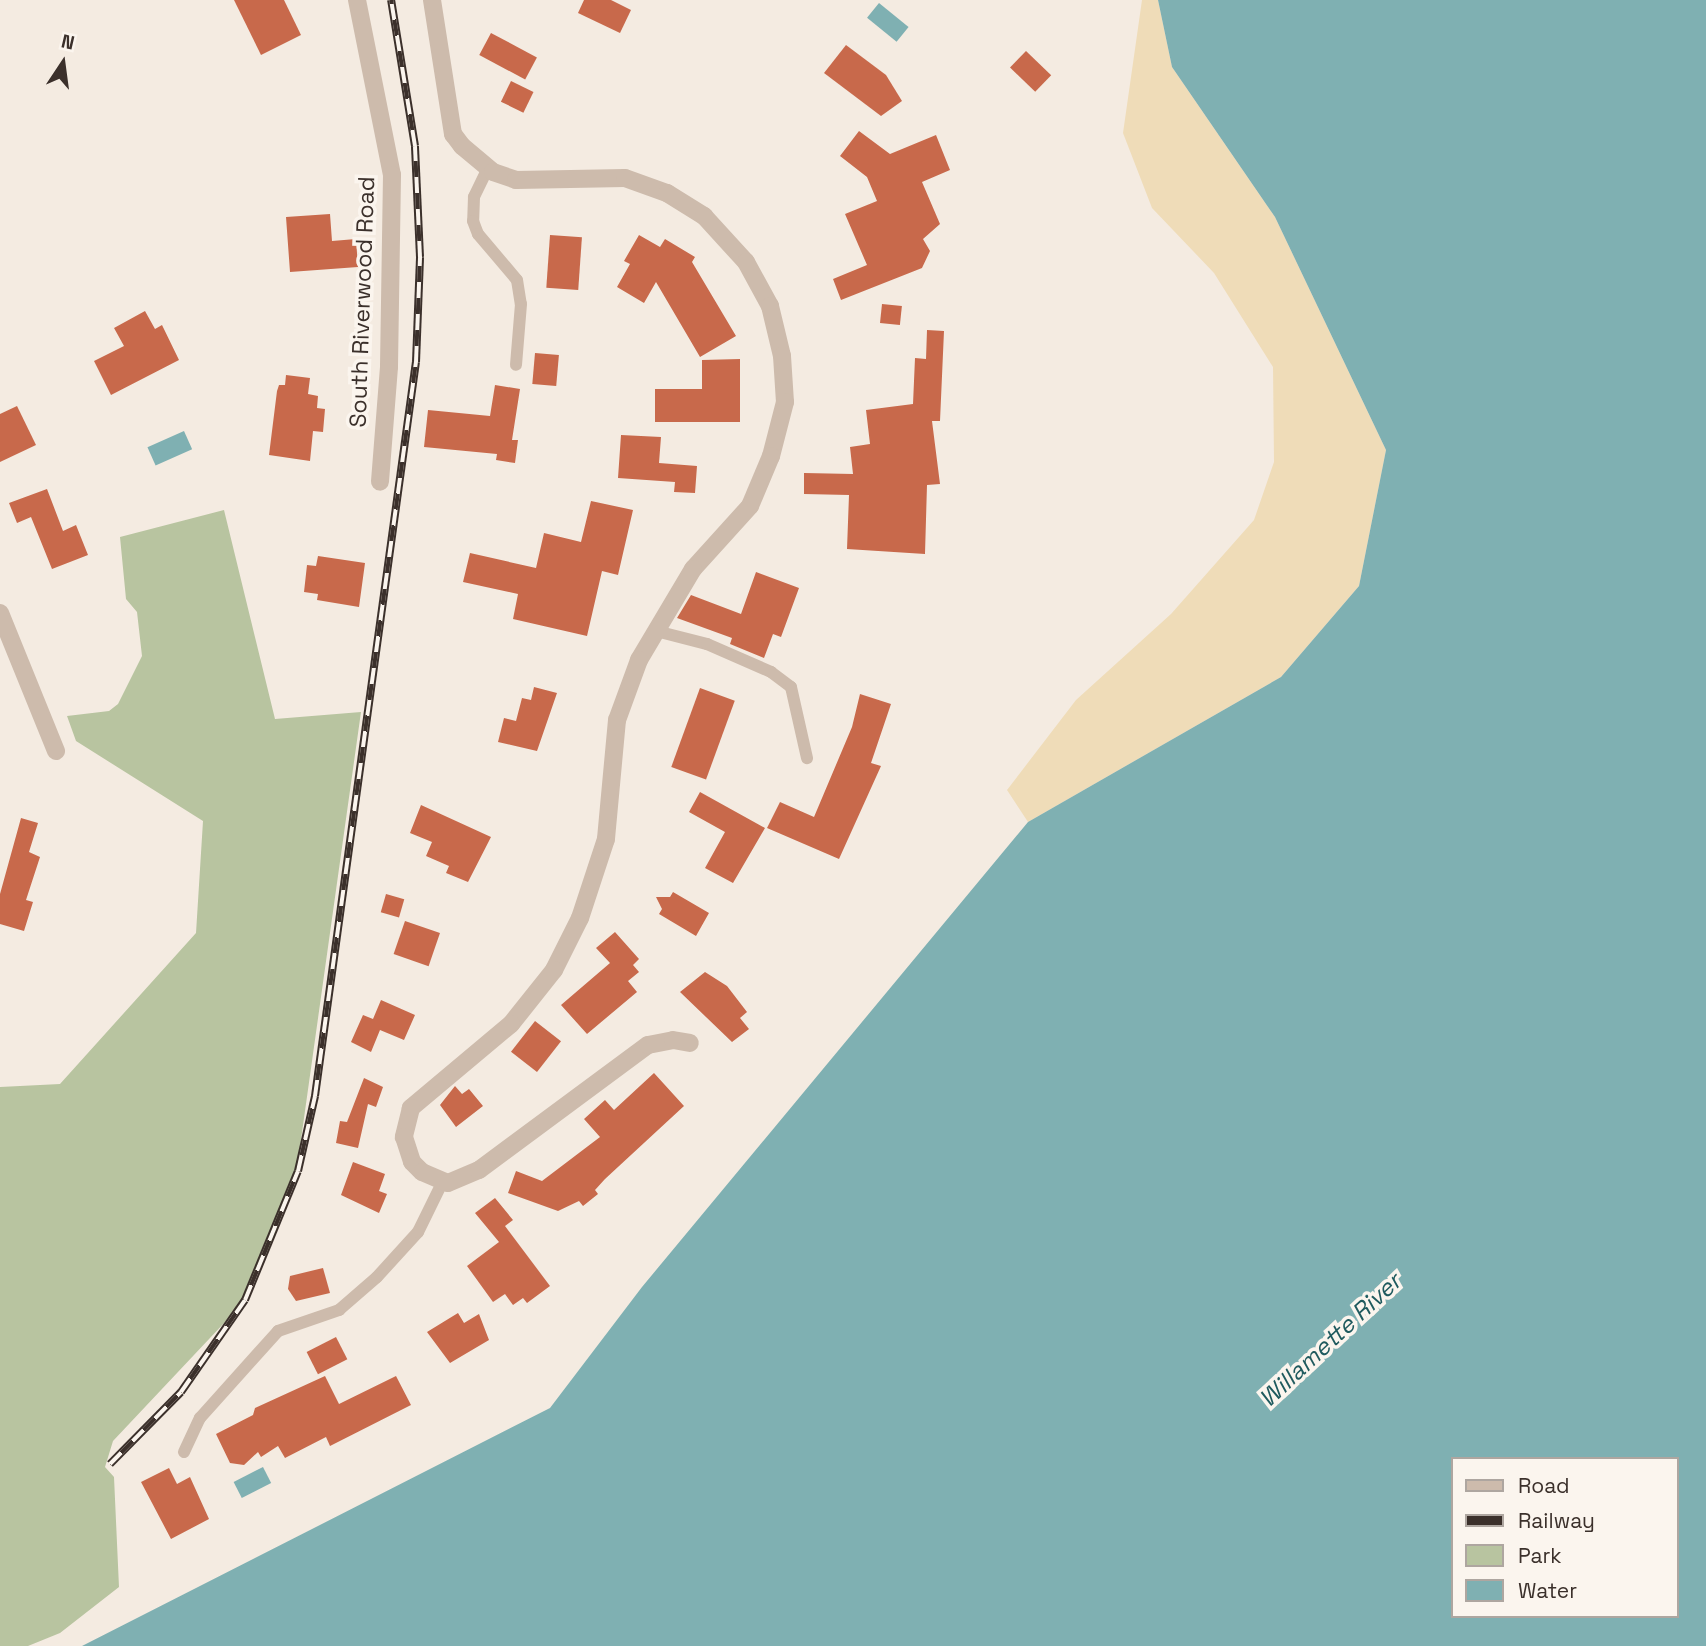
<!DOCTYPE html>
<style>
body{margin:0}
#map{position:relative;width:1706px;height:1646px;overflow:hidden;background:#f4ebe1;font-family:"Space Grotesk",sans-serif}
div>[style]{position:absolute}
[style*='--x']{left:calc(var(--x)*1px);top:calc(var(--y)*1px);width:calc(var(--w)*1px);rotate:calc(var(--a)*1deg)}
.green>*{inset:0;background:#b8c4a0}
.sand>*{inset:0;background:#efdcb8}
.water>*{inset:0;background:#7fb0b2;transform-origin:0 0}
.building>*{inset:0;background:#c8694b;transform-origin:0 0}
.service>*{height:12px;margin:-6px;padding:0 6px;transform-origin:6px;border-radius:6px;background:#cdbbac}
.minor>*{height:18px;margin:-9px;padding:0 9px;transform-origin:9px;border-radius:9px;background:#cdbbac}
.rail>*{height:8px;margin-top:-4px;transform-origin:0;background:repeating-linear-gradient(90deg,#fbf5ee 0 16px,#3b302b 0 32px);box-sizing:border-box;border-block:2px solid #3b302b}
span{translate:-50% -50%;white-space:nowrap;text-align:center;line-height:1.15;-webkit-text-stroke:7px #fbf5ee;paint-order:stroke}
.street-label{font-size:23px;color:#3b302b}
.water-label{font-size:24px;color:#1f5a5e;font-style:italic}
.legend{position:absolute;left:1451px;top:1457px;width:228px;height:161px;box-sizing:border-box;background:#fbf5ee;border:2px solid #aea6a0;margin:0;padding:9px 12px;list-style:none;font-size:21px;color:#3b302b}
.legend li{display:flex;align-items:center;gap:14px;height:35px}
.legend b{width:35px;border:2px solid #aea6a0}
.north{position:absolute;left:28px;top:28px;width:70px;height:70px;-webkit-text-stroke:5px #fbf5ee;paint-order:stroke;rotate:13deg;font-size:19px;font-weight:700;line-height:28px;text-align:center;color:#3b302b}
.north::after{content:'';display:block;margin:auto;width:24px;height:32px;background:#3b302b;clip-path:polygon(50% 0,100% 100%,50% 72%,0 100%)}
</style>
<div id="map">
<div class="green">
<div style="clip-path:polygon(224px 510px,275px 719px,361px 712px,297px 1168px,274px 1238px,242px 1304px,113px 1441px,105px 1467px,114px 1477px,119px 1587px,60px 1633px,28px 1646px,0 1646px,0 1087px,60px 1084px,196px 933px,203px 821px,76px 741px,67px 716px,109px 711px,118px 704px,142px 656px,137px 612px,126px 599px,120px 537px)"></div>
</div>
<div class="sand">
<div style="clip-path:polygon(1142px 0,1158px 0,1172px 67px,1275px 217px,1386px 450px,1359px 586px,1281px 677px,1028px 822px,1007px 790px,1076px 700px,1171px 614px,1254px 520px,1274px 462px,1273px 367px,1214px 273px,1152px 208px,1123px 133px)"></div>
</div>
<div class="water">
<div style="clip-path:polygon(evenodd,1158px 0,1706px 0,1706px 1646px,82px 1646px,550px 1408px,642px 1287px,1028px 822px,1281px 677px,1359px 586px,1386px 450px,1275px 217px,1172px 67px,1158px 0,1452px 1459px,1676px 1459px,1676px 1616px,1452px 1616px,1452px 1459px)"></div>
<div style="left:879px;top:3px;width:38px;height:19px;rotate:39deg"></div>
<div style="left:184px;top:431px;width:20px;height:40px;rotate:66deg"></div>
<div style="left:263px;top:1467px;width:18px;height:33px;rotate:63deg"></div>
</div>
<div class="building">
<div style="clip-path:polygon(234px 0,284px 0,301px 35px,261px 55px)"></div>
<div style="clip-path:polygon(584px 0,611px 0,631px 10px,620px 33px,578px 13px)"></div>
<div style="left:491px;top:33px;width:52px;height:25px;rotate:28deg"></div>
<div style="clip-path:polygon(846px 45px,886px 75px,902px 101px,881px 116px,824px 73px)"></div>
<div style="left:1026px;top:51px;width:35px;height:23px;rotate:44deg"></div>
<div style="left:511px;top:81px;width:25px;height:23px;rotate:26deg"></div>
<div style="clip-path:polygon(859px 131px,890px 154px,936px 135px,950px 170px,922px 182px,940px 224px,923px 239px,930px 251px,922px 268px,841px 300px,833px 279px,867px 265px,845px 214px,877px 201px,867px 177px,840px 156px)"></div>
<div style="clip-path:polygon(330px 214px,332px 241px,356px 239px,358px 267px,290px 272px,286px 217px)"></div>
<div style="left:550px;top:235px;width:32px;height:53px;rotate:4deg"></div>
<div style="clip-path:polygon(639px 235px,660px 247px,665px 239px,695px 257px,692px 262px,736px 336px,700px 357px,656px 282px,644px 303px,617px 287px,630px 264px,624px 261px)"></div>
<div style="left:882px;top:304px;width:20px;height:19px;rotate:6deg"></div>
<div style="clip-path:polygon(145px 311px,155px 329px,162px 325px,179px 360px,111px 395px,94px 361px,124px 346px,114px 328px)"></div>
<div style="clip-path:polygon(927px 330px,944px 331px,940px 421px,932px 421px,940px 484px,927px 485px,925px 554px,847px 549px,849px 495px,804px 494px,804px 473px,853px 474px,850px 447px,870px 444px,866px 410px,913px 404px,915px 358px,926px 359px)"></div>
<div style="left:535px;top:353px;width:24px;height:31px;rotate:5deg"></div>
<div style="clip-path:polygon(740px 359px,740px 422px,655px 422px,655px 389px,702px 389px,702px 360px)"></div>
<div style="clip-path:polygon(286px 375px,310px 378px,308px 394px,318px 396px,317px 408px,325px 409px,323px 432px,313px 431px,310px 461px,269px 455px,277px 391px,279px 385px,285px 385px)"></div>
<div style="clip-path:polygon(495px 385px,520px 389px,512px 440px,518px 440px,515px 463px,496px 460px,497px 454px,424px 447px,428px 410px,490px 416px)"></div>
<div style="clip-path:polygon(17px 406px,36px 445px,0 462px,0 414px)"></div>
<div style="clip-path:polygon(621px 435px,661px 437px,659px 463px,697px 466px,695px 493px,674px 492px,675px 482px,618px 478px)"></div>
<div style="clip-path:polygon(47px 489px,63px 531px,76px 525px,88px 555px,52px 569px,31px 517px,17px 523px,9px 503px)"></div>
<div style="clip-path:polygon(591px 501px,633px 510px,618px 575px,602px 571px,587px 636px,513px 619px,518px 594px,463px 582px,470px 553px,536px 568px,544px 533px,581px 542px)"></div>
<div style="clip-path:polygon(318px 556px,365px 563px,359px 607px,317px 600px,318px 594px,304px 592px,307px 565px,316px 566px)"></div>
<div style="clip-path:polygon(756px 572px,799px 588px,781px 637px,773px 634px,764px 658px,730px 644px,732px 638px,677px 618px,691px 595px,741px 614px)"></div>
<div style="clip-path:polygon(534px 687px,557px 693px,537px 751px,498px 742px,504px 718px,516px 721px,522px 698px,531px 700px)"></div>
<div style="left:700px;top:688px;width:37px;height:84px;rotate:20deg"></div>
<div style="clip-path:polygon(860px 694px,891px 704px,871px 763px,881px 766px,839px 859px,767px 828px,780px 802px,814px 817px,852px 727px)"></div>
<div style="clip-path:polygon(700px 792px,765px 828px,733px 883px,705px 868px,725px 832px,689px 812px)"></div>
<div style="clip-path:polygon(421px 805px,491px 837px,468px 882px,446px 873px,449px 866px,426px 856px,432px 842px,410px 833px)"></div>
<div style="clip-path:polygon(21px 818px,38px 823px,29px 852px,40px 857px,26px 900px,33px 902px,24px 931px,0 924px,0 894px)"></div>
<div style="clip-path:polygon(673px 892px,709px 913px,696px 936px,659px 914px,662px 909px,656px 897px,670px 897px)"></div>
<div style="left:386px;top:894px;width:19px;height:19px;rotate:16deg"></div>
<div style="left:405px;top:921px;width:37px;height:35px;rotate:19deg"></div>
<div style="clip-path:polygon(615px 932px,639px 959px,633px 965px,639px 972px,628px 981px,637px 992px,587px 1034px,561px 1005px,610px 963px,596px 948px)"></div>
<div style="clip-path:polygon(705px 972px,727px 986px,747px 1012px,740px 1018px,749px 1029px,732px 1042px,680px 992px)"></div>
<div style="clip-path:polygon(381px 1000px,415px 1015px,404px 1040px,380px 1030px,371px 1052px,351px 1042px,363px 1015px,373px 1019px)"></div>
<div style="left:535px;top:1021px;width:33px;height:39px;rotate:38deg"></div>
<div style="clip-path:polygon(654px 1073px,684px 1106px,605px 1179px,595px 1190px,598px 1194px,583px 1206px,579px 1201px,558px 1211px,508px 1193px,516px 1171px,542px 1181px,600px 1137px,584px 1119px,605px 1100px,614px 1110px)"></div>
<div style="clip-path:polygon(364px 1078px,383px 1087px,376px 1107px,368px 1104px,358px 1148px,336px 1143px,340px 1121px,347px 1122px)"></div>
<div style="clip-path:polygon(455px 1086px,462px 1094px,469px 1089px,483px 1106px,456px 1127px,440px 1105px)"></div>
<div style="clip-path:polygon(353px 1162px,385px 1174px,379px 1191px,387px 1194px,379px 1213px,341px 1195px)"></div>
<div style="clip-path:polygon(495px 1198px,513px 1220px,505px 1226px,550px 1286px,527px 1303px,523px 1298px,513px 1305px,505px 1294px,493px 1302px,467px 1266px,499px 1242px,475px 1213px)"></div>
<div style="clip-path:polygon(323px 1268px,330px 1293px,296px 1301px,288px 1289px,290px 1276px)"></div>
<div style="clip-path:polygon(458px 1313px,464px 1323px,479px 1314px,489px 1340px,450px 1363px,427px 1332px)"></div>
<div style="left:336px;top:1337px;width:25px;height:33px;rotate:63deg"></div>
<div style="clip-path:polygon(325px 1376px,339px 1404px,396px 1376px,411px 1405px,330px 1446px,326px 1437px,285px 1458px,278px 1446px,261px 1457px,258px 1452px,244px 1465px,230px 1463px,216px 1434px,253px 1415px,255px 1408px)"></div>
<div style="clip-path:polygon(169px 1468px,177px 1484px,190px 1477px,209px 1519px,171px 1539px,141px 1482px)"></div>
</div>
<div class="service">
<div style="--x:488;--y:168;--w:32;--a:116"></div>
<div style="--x:474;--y:197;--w:24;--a:92"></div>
<div style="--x:473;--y:221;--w:14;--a:69"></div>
<div style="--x:478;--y:234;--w:60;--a:49.7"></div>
<div style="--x:517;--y:280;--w:24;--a:81"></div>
<div style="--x:521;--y:304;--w:61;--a:94.7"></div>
<div style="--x:656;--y:631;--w:53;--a:14.3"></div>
<div style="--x:707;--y:644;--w:70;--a:23.6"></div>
<div style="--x:771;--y:672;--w:25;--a:37"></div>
<div style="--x:791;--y:687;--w:73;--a:77.3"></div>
<div style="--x:184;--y:1452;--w:38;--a:-65"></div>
<div style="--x:200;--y:1418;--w:117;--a:-48.1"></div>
<div style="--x:278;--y:1331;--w:65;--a:-19"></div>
<div style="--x:339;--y:1310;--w:50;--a:-41"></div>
<div style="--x:377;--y:1277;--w:61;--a:-47.7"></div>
<div style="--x:418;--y:1232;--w:57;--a:-63.9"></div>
</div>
<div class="minor">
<div style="--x:357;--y:0;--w:178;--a:78.7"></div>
<div style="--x:392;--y:175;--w:192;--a:90.9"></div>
<div style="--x:389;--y:367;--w:115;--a:94.5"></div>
<div style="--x:432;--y:0;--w:136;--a:81.1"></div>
<div style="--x:453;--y:134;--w:15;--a:53"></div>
<div style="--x:462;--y:146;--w:40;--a:40"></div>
<div style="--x:493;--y:172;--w:24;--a:19"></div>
<div style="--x:516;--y:180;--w:109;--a:-1.1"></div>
<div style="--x:625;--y:178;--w:45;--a:19.7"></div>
<div style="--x:667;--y:193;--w:44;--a:31.9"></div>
<div style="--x:704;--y:216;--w:62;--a:47.6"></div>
<div style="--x:746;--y:262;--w:50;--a:61.4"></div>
<div style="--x:770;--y:306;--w:51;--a:76.5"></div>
<div style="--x:782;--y:356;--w:46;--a:86.3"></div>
<div style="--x:785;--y:402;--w:56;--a:104.5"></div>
<div style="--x:771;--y:456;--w:54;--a:112.8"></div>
<div style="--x:750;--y:506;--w:85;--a:132.1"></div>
<div style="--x:693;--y:569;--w:106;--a:120.7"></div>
<div style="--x:639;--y:660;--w:64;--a:110.1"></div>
<div style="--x:617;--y:720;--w:120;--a:95.3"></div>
<div style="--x:606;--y:839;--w:83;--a:108.2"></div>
<div style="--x:580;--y:918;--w:58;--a:116.6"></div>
<div style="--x:554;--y:970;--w:69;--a:128.5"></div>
<div style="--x:511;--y:1024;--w:131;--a:140"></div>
<div style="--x:411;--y:1108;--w:30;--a:104"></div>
<div style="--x:404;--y:1137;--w:26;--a:72"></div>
<div style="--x:412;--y:1162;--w:14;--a:45"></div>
<div style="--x:422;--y:1172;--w:28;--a:23"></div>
<div style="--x:448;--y:1183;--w:34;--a:-23"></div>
<div style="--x:479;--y:1170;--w:210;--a:-36.5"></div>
<div style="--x:648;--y:1045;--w:25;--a:-11"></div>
<div style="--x:673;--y:1040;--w:17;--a:10"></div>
<div style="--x:0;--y:613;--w:149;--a:67.9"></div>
</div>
<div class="rail">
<div style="--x:110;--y:1464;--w:101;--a:-45.4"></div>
<div style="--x:181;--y:1392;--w:112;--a:-55.2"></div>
<div style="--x:245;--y:1300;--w:139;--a:-67.7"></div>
<div style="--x:298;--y:1171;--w:77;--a:-77.2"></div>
<div style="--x:315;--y:1096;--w:741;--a:-82.17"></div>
<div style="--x:416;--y:362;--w:105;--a:-87.8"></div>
<div style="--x:420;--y:257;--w:111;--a:-92.6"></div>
<div style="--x:415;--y:146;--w:148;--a:-99.3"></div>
</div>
<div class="street-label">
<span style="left:362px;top:302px;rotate:-88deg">South Riverwood Road</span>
</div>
<div class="water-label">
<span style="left:1330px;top:1340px;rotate:-43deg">Willamette River</span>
</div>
<ul class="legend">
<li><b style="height:9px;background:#cdbbac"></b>Road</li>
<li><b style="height:9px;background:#3b302b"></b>Railway</li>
<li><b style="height:19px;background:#b8c4a0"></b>Park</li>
<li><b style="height:19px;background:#7fb0b2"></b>Water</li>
</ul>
<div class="north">N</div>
</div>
